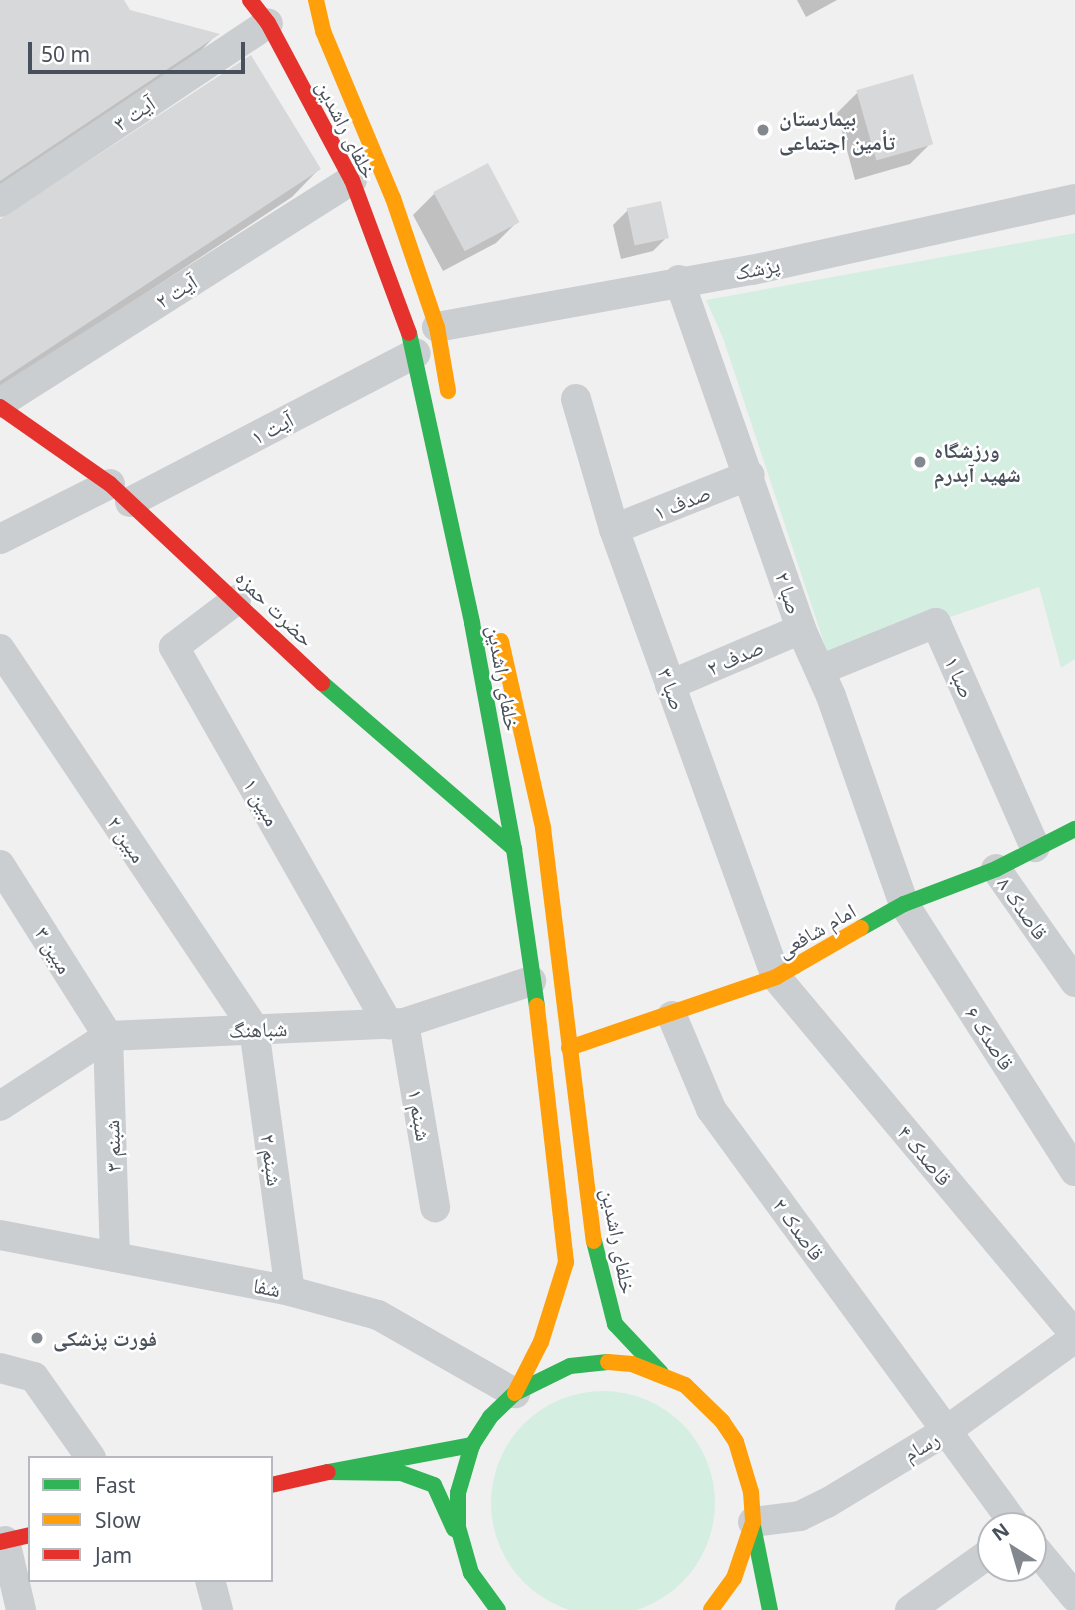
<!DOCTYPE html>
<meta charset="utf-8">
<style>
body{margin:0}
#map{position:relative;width:1075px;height:1610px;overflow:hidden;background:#f0f0f0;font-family:"Noto Sans","Noto Naskh Arabic",sans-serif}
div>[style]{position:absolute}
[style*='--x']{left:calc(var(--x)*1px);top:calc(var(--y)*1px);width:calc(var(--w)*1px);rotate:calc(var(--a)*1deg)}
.green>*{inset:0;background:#d5eee2}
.round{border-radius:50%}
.shadow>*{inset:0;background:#0003}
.building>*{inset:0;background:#d7d8da;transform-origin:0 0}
.street>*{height:30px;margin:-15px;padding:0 15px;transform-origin:15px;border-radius:15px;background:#cbced1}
.fast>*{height:16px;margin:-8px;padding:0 8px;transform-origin:8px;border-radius:8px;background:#30b455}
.slow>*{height:16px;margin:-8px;padding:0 8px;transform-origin:8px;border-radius:8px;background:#ff9f0a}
.jam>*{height:16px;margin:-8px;padding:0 8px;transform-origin:8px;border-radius:8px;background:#e5322d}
.dots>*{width:19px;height:19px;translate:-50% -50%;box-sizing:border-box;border:4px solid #fff;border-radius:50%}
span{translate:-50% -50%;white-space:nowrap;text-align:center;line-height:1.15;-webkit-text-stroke:5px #fff;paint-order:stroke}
.street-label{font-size:21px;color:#48505b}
.poi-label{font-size:21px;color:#48505b;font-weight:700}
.left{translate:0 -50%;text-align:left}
.legend{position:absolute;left:28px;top:1456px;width:245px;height:126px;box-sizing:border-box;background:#fff;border:2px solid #b6b9bd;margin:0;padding:9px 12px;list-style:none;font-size:21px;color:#48505b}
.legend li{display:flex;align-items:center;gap:14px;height:35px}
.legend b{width:35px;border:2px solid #b6b9bd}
.north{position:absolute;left:977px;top:1512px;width:70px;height:70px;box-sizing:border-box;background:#fff;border:2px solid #b6b9bd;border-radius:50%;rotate:323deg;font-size:19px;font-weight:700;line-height:28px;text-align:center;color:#48505b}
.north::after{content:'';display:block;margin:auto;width:24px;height:32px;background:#83888f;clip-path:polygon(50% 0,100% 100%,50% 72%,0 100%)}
.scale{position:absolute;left:28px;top:42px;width:217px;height:32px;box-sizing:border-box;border:4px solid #48505b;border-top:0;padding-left:9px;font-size:21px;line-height:24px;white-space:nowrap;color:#48505b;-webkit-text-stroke:5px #fff;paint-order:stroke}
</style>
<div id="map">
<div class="green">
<div style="clip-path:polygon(1075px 233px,1075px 659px,1061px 668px,1039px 587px,829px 658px,723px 338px,706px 300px)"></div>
<div class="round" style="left:491px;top:1391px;width:224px;height:224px"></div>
</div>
<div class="shadow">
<div style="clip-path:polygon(0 0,122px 0,128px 12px,216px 35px,190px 62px,0 188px)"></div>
<div style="clip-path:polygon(797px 0,837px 0,806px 17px)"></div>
<div style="clip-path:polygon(858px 92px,931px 143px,910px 164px,855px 180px,837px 113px)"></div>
<div style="clip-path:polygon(319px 169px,292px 197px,0 389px,0 219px)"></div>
<div style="clip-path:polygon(434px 194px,517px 222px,496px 243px,443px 271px,413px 215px)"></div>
<div style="clip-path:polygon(628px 210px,667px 237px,653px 251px,621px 259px,613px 225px)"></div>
</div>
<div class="building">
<div style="clip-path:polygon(0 0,124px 0,130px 10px,220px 34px,0 181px)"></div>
<div style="clip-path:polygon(251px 55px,321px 169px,0 381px,0 219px)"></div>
<div style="left:913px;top:74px;width:73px;height:59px;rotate:74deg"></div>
<div style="left:488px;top:163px;width:67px;height:62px;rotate:62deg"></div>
<div style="left:661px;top:201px;width:38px;height:35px;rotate:78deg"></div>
</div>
<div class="street">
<div style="--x:0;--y:202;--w:322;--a:-33.7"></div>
<div style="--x:679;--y:280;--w:370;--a:70.7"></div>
<div style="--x:801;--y:629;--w:73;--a:65.9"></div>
<div style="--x:831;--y:696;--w:220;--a:70.7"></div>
<div style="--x:904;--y:904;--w:317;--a:57.4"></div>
<div style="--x:437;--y:327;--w:320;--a:-10.3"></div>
<div style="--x:752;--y:270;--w:331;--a:-12.4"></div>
<div style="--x:576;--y:399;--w:135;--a:73.7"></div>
<div style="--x:614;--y:529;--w:476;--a:70.1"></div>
<div style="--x:776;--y:977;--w:466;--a:50.1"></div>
<div style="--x:0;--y:403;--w:417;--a:-32.4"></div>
<div style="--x:130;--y:502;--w:322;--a:-27.5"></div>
<div style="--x:614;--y:529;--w:146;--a:-21.7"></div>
<div style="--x:0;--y:539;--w:123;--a:-26.6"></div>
<div style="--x:236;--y:600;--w:78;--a:142.8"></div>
<div style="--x:174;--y:647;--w:434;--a:60.4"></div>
<div style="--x:0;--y:649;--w:457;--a:56.2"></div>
<div style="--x:254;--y:1029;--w:264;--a:82.2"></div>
<div style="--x:820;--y:670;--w:125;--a:-22.1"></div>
<div style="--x:936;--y:623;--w:245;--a:66.2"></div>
<div style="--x:670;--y:685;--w:142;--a:-23.1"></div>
<div style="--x:0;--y:865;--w:202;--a:57.7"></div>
<div style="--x:108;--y:1036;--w:221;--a:88.2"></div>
<div style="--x:996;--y:869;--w:138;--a:55"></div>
<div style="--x:672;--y:1016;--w:101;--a:67.2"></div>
<div style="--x:711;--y:1109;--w:517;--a:53.82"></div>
<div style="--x:404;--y:1023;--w:187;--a:80.4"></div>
<div style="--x:0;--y:1106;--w:129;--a:-32.9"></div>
<div style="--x:108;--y:1036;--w:296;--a:-2.5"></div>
<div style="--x:404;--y:1023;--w:134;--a:-18.3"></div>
<div style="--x:0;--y:1235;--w:295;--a:10.9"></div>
<div style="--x:290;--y:1291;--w:91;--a:15.3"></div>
<div style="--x:378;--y:1315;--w:158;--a:29.7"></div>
<div style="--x:0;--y:1368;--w:35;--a:15"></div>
<div style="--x:34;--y:1377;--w:99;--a:54.9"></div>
<div style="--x:753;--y:1522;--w:47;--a:-7.3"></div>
<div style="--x:800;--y:1516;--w:30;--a:-26"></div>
<div style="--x:827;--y:1503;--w:139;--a:-31.2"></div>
<div style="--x:946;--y:1431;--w:159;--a:-35.8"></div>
<div style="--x:5;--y:1541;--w:71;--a:76.9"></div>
<div style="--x:1033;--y:1546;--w:66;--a:50.5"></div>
<div style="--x:210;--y:1580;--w:31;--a:75"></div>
<div style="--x:910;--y:1610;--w:100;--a:-35.6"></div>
</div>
<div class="fast">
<div style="--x:409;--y:333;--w:297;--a:77.7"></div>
<div style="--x:472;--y:623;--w:230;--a:79.5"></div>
<div style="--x:514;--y:849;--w:159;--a:81.7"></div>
<div style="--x:322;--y:683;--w:254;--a:40.8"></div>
<div style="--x:861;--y:928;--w:49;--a:-29.2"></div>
<div style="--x:904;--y:904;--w:98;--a:-20.8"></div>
<div style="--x:996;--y:869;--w:89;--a:-26.9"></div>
<div style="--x:594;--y:1241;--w:86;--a:75.8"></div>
<div style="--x:615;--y:1324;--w:67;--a:46.8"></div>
<div style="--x:753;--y:1526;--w:86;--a:78.6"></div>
<div style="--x:454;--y:1529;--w:48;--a:-114.4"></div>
<div style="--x:434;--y:1485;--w:35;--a:-160"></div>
<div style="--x:401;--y:1473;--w:73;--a:-179.2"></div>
<div style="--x:328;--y:1472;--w:147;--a:-10.6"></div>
<div style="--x:498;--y:1610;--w:46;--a:-126.1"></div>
<div style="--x:471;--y:1573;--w:48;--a:-105.8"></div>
<div style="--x:458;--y:1527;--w:34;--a:-90"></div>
<div style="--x:458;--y:1493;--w:50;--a:-73.7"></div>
<div style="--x:472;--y:1445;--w:33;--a:-57"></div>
<div style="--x:490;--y:1417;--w:35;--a:-44"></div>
<div style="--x:515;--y:1393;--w:61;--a:-26.1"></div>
<div style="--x:570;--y:1366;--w:38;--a:-6"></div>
</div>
<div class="slow">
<div style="--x:316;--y:0;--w:32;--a:77"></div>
<div style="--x:323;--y:31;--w:181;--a:67.3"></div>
<div style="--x:393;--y:198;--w:136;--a:71.2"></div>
<div style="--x:437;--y:327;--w:65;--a:80.2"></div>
<div style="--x:501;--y:641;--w:192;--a:77.3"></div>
<div style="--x:543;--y:828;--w:416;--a:83"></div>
<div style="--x:569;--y:1048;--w:219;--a:-18.9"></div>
<div style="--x:776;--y:977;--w:98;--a:-30"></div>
<div style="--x:608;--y:1362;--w:24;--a:5"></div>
<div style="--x:632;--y:1364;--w:57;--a:21.6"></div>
<div style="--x:685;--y:1385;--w:52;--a:44.2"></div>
<div style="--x:722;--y:1421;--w:25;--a:56"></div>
<div style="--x:736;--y:1442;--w:52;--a:73.3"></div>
<div style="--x:751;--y:1492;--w:30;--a:86"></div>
<div style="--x:753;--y:1522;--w:59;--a:108.7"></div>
<div style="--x:734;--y:1578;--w:39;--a:126"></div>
<div style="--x:515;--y:1393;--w:57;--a:-63"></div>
<div style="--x:541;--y:1342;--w:84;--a:-72.6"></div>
<div style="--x:566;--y:1262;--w:258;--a:-96.5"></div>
</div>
<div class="jam">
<div style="--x:250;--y:0;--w:29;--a:52"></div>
<div style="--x:268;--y:23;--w:178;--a:61.9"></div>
<div style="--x:352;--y:180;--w:163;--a:69.6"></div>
<div style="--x:0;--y:407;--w:134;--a:35"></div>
<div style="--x:110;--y:484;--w:291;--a:43.2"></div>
<div style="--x:271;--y:1485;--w:58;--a:-12.8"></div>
<div style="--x:0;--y:1542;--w:31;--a:-13"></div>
</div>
<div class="dots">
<div style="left:763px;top:130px;background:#83888f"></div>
<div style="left:920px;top:462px;background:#83888f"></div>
<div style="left:37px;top:1338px;background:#83888f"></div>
</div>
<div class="street-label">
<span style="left:134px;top:113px;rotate:-34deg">آیت ۳</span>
<span style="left:347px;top:129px;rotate:63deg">خلفای راشدین</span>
<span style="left:757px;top:268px;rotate:-11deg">پزشک</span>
<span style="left:176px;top:291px;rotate:-32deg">آیت ۲</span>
<span style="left:272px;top:428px;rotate:-28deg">آیت ۱</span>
<span style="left:682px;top:502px;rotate:-22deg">صدف ۱</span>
<span style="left:789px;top:593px;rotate:72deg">صبا ۲</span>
<span style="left:275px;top:608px;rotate:44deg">حضرت حمزه</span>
<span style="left:735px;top:657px;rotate:-24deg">صدف ۲</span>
<span style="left:960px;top:677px;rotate:66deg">صبا ۱</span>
<span style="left:504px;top:678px;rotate:80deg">خلفای راشدین</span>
<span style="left:672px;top:689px;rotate:70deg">صبا ۳</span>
<span style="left:262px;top:802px;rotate:60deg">مبین ۱</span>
<span style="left:127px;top:839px;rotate:56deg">مبین ۲</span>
<span style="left:1023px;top:908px;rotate:55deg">قاصدک ۸</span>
<span style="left:816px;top:930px;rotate:-30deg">امام شافعی</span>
<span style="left:54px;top:950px;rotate:58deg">مبین ۳</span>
<span style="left:258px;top:1029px;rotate:-2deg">شباهنگ</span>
<span style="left:990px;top:1038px;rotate:57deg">قاصدک ۶</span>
<span style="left:420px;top:1115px;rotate:80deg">شبنم ۱</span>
<span style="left:112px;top:1146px;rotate:-92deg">شبنم ۳</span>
<span style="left:925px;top:1155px;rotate:50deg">قاصدک ۴</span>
<span style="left:272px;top:1160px;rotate:82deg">شبنم ۲</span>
<span style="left:799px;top:1229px;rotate:54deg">قاصدک ۲</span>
<span style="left:619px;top:1241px;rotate:79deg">خلفای راشدین</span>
<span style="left:267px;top:1287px;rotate:11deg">شفا</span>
<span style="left:921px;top:1446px;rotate:-31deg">رسام</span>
</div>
<div class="poi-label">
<span class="left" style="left:779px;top:130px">بیمارستان<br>تأمین اجتماعی</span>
<span class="left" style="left:934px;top:462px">ورزشگاه<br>شهید آبدرم</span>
<span class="left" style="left:53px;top:1338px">فورت پزشکی</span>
</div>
<ul class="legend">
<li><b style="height:9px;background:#30b455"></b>Fast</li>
<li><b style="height:9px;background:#ff9f0a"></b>Slow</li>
<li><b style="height:9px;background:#e5322d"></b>Jam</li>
</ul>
<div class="north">N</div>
<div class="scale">50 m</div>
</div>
